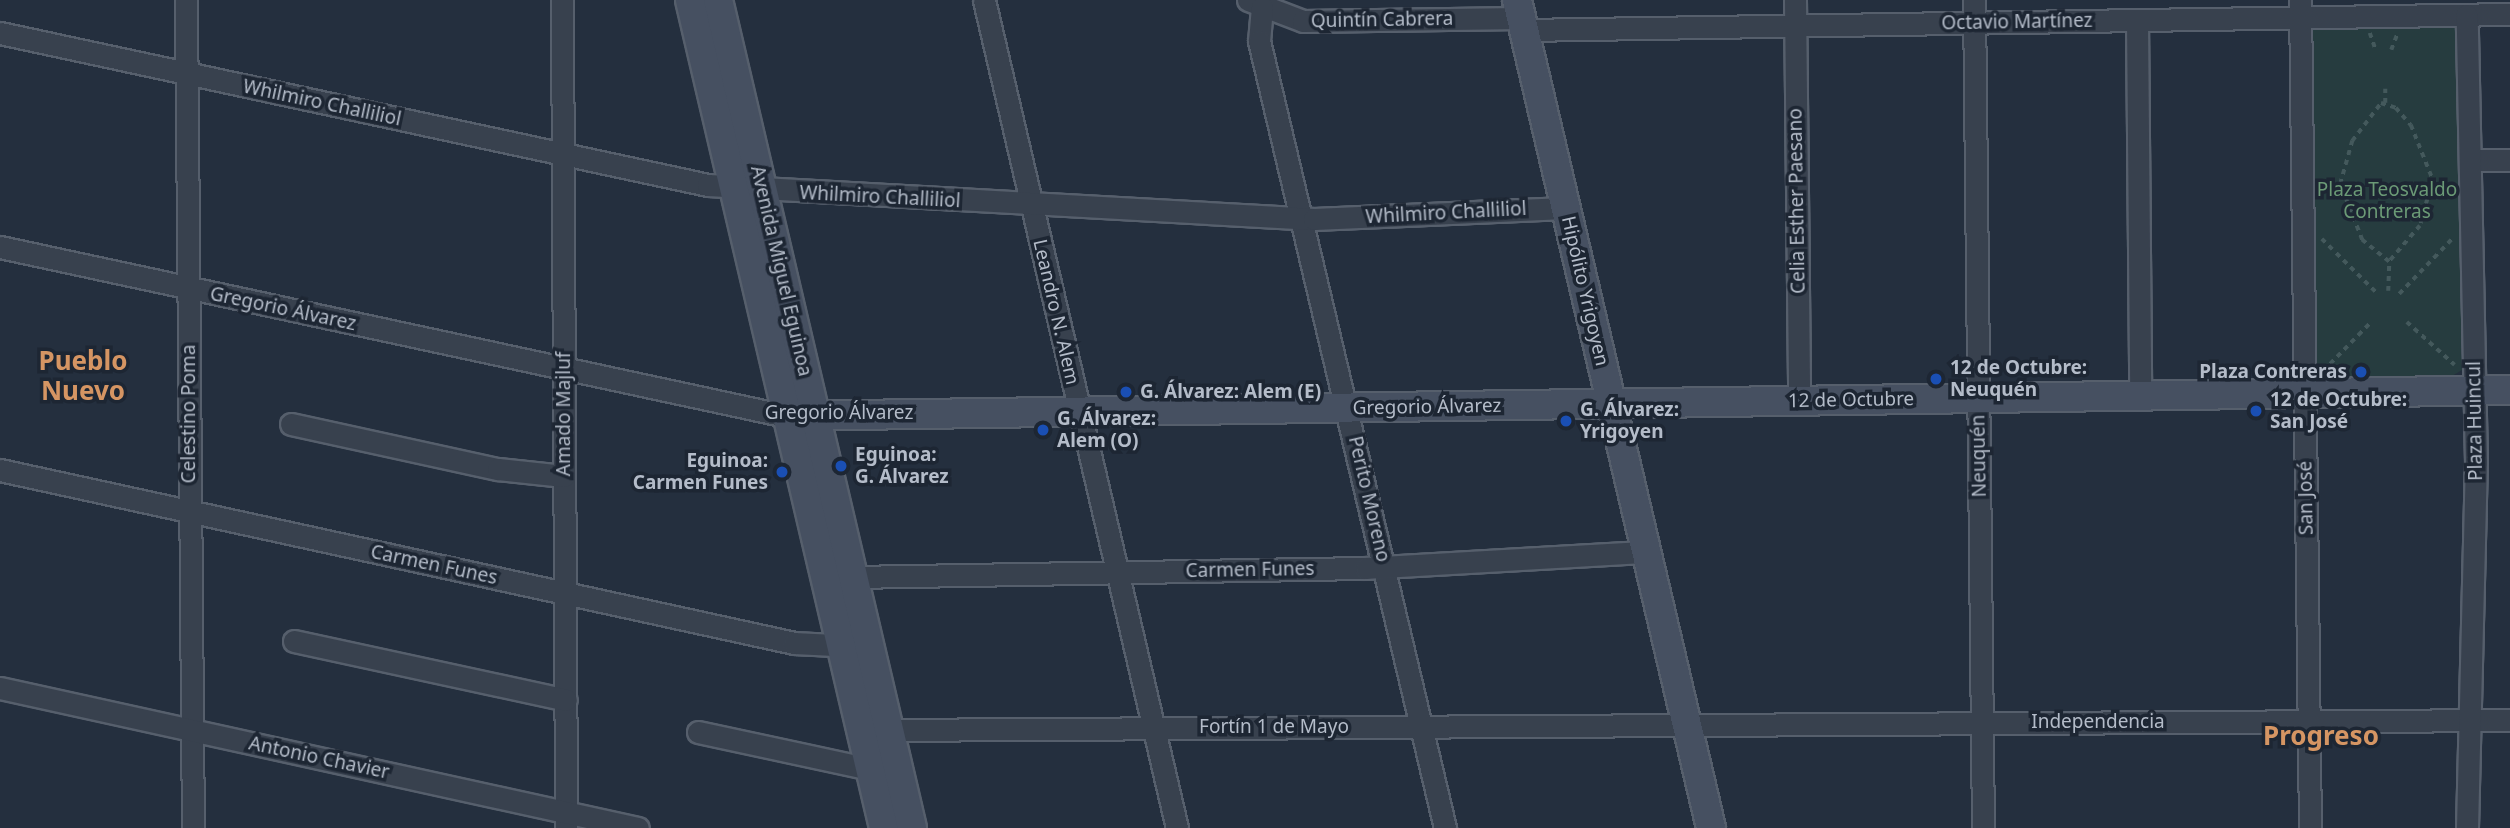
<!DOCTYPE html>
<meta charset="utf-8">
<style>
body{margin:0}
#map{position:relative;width:2510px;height:828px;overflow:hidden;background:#242f3e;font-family:"Noto Sans",sans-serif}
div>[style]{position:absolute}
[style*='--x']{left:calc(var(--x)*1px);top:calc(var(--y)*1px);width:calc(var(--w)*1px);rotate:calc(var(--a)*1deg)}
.green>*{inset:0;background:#263c3f}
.path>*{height:3.5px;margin-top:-1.75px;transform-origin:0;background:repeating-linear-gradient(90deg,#44595c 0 5px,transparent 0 10px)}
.roads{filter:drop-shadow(2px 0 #565f6c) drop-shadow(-2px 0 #565f6c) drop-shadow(0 2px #565f6c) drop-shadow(0 -2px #565f6c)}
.street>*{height:21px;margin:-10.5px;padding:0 10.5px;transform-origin:10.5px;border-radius:10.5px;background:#38414e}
.secondary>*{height:28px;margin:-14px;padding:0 14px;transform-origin:14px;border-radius:14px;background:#465061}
.dots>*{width:19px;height:19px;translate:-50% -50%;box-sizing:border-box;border:4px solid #1d2633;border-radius:50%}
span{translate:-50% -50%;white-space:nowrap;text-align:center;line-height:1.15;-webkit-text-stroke:7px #1d2633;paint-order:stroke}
.street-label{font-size:19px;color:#b4bcc9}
.park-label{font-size:19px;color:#6b9a76}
.poi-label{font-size:19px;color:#b4bcc9;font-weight:700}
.left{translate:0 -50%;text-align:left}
.right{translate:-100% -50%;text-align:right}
.district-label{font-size:26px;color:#d59563;font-weight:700}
</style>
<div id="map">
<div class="green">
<div style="clip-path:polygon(2452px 25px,2458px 30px,2462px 370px,2447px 379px,2321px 376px,2313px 364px,2311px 32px,2316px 27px)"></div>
</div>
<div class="path">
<div style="--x:2370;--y:33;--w:18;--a:71"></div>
<div style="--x:2391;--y:50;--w:17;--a:-69"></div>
<div style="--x:2381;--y:103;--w:16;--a:18"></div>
<div style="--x:2396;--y:108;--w:23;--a:49"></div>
<div style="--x:2411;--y:125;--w:59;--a:68.2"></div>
<div style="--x:2433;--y:180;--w:48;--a:105.8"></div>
<div style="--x:2420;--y:226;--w:48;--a:130.7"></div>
<div style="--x:2389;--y:262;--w:35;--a:-141"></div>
<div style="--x:2362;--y:240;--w:60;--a:-111.4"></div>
<div style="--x:2340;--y:184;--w:45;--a:-74.4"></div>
<div style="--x:2352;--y:141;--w:48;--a:-52.7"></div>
<div style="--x:2385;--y:103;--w:14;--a:-90"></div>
<div style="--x:2321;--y:184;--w:19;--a:0"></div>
<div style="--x:2322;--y:239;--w:78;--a:44.5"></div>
<div style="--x:2388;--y:291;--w:29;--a:-88"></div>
<div style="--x:2399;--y:294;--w:76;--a:-46.1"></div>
<div style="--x:2407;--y:322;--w:64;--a:41.9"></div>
<div style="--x:2323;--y:371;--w:67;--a:-45.6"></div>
</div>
<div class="roads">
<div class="street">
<div style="--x:186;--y:0;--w:828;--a:89.52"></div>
<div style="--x:562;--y:0;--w:828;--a:89.72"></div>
<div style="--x:984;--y:0;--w:850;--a:76.88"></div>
<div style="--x:1248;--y:0;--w:59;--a:20.9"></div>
<div style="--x:1303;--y:21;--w:218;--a:-0.8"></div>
<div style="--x:1795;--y:0;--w:401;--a:89.4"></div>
<div style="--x:1974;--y:0;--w:828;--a:89.38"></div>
<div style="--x:2300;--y:0;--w:828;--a:89.31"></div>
<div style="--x:1262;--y:7;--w:34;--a:95"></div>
<div style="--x:1259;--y:41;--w:809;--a:76.7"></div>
<div style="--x:2137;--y:20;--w:376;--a:89.5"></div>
<div style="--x:1524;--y:30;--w:986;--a:-0.93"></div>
<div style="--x:0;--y:33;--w:724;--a:12.12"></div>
<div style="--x:708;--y:185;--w:607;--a:3.21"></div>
<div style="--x:1314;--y:219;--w:251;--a:-2.5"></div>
<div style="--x:2470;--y:160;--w:40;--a:0"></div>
<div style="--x:0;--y:247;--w:804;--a:12.13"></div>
<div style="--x:291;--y:424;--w:212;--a:12.3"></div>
<div style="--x:498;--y:469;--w:66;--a:6.1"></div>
<div style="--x:0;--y:470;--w:813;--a:12.29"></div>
<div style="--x:794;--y:643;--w:60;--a:2.9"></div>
<div style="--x:853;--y:577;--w:513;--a:-1.01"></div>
<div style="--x:1366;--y:568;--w:280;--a:-3.3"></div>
<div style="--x:294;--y:641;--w:278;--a:12.2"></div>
<div style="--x:0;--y:688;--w:653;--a:12.38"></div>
<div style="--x:877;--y:730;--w:1633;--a:-0.35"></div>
<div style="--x:698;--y:732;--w:176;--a:12.1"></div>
<div style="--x:2467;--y:828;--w:366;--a:-88.6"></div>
<div style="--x:2476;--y:462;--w:447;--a:-91.2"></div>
</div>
<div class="secondary">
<div style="--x:690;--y:0;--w:850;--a:76.81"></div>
<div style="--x:718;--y:0;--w:850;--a:76.81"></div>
<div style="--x:1517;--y:0;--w:850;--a:76.81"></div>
<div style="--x:786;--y:416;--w:1724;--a:-0.86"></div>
</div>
</div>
<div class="dots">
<div style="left:2361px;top:372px;background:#1a4fb4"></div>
<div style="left:1936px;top:379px;background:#1a4fb4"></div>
<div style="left:1126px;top:392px;background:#1a4fb4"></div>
<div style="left:2256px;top:411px;background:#1a4fb4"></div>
<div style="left:1566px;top:421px;background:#1a4fb4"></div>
<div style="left:1043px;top:430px;background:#1a4fb4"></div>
<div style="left:841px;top:466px;background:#1a4fb4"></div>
<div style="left:782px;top:472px;background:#1a4fb4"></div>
</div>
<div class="street-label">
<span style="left:1382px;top:20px;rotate:-1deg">Quintín Cabrera</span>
<span style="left:2017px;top:22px;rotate:-1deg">Octavio Martínez</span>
<span style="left:322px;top:103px;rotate:12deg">Whilmiro Challiliol</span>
<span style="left:880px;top:197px;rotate:3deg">Whilmiro Challiliol</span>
<span style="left:1797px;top:201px;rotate:-91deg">Celia Esther Paesano</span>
<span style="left:1446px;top:213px;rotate:-3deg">Whilmiro Challiliol</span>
<span style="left:781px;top:271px;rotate:77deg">Avenida Miguel Eguinoa</span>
<span style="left:1585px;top:291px;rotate:77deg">Hipólito Yrigoyen</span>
<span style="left:283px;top:309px;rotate:12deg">Gregorio Álvarez</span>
<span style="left:1056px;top:312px;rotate:77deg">Leandro N. Alem</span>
<span style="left:1851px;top:400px;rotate:-1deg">12 de Octubre</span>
<span style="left:1427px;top:407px;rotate:-1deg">Gregorio Álvarez</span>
<span style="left:839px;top:413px">Gregorio Álvarez</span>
<span style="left:189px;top:414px;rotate:-90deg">Celestino Poma</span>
<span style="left:564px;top:414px;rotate:-90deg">Amado Majluf</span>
<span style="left:2475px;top:421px;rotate:-91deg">Plaza Huincul</span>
<span style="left:1979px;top:456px;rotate:-91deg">Neuquén</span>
<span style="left:2306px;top:498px;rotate:-91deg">San José</span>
<span style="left:1369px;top:499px;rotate:77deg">Perito Moreno</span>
<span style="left:434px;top:565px;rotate:12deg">Carmen Funes</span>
<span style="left:1250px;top:570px;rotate:-1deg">Carmen Funes</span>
<span style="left:2098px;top:722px">Independencia</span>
<span style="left:1274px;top:727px">Fortín 1 de Mayo</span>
<span style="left:319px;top:758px;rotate:12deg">Antonio Chavier</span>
</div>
<div class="park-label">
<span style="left:2387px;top:201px">Plaza Teosvaldo<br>Contreras</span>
</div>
<div class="poi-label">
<span class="left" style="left:1950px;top:379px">12 de Octubre:<br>Neuquén</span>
<span class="right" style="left:2347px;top:372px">Plaza Contreras</span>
<span class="left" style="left:1140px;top:392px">G. Álvarez: Alem (E)</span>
<span class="left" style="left:2270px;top:411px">12 de Octubre:<br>San José</span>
<span class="left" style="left:1580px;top:421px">G. Álvarez:<br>Yrigoyen</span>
<span class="left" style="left:1057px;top:430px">G. Álvarez:<br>Alem (O)</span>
<span class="left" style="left:855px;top:466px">Eguinoa:<br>G. Álvarez</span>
<span class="right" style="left:768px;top:472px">Eguinoa:<br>Carmen Funes</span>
</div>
<div class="district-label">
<span style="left:83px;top:376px">Pueblo<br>Nuevo</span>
<span style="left:2321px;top:736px">Progreso</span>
</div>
</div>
